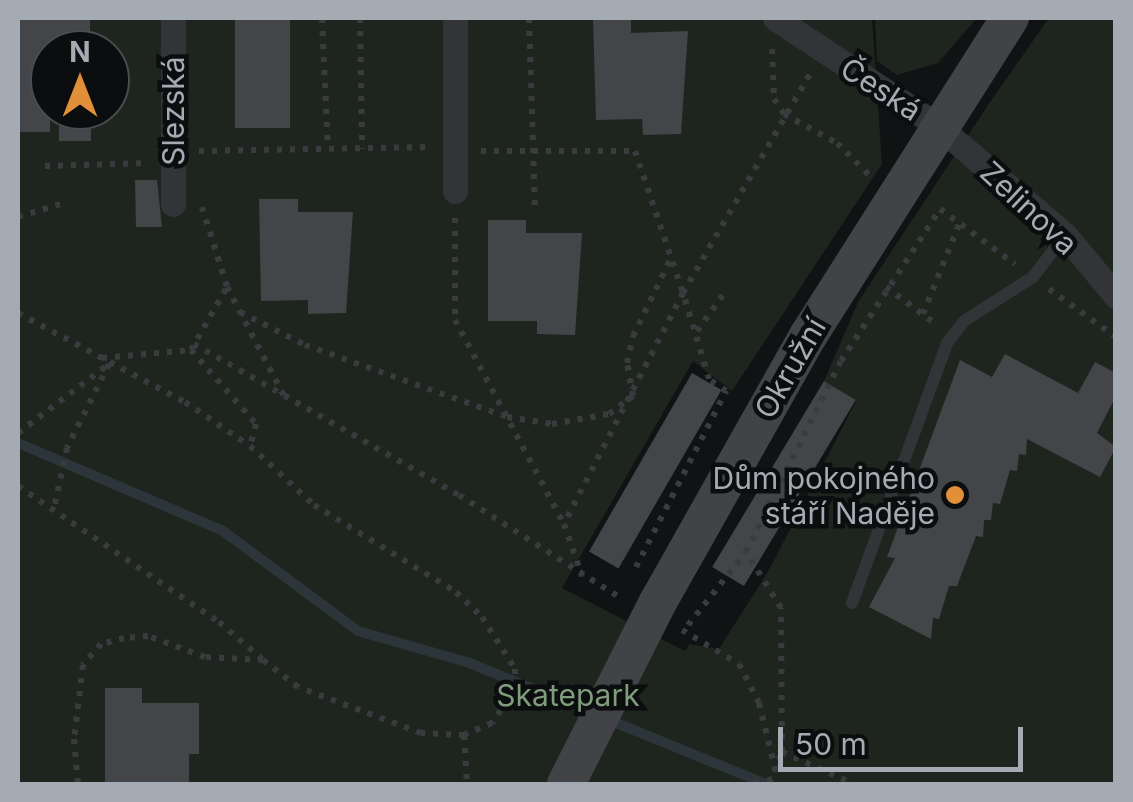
<!DOCTYPE html>
<meta charset="utf-8">
<style>
body{margin:0}
#map{position:relative;width:1133px;height:802px;overflow:hidden;background:#111213;font-family:Inter,sans-serif}
div>[style]{position:absolute}
[style*='--x']{left:calc(var(--x)*1px);top:calc(var(--y)*1px);width:calc(var(--w)*1px);rotate:calc(var(--a)*1deg)}
.green>*{inset:0;background:#1e251e}
.stream>*{height:10px;margin:-5px;padding:0 5px;transform-origin:5px;border-radius:5px;background:#2c363a}
.building>*{inset:0;background:#434548;transform-origin:0 0}
.path>*{height:6px;margin-top:-3px;transform-origin:0;background:repeating-linear-gradient(90deg,#393b3e 0 5px,transparent 0 13px)}
.lane>*{height:12px;margin:-6px;padding:0 6px;transform-origin:6px;border-radius:6px;background:#333437}
.street>*{height:25px;margin:-12.5px;padding:0 12.5px;transform-origin:12.5px;border-radius:12.5px;background:#333437}
.secondary>*{height:38px;margin:-19px;padding:0 19px;transform-origin:19px;border-radius:19px;background:#414347}
.secondary-bridge>*{height:38px;margin:-19px;padding:0 19px;transform-origin:19px;border-radius:19px;background:#414347}
.dots>*{width:28px;height:28px;translate:-50% -50%;box-sizing:border-box;border:5px solid #0c0d0e;border-radius:50%}
span{translate:-50% -50%;white-space:nowrap;text-align:center;line-height:1.15;-webkit-text-stroke:9px #0c0d0e;paint-order:stroke}
.street-label{font-size:30px;color:#a4abb2}
.poi-label{font-size:30px;color:#a4abb2}
.right{translate:-100% -50%;text-align:right}
.park-label{font-size:30px;color:#7f9c7c}
.frame{position:absolute;inset:0;border:20px solid #a4abb2;pointer-events:none}
.north{position:absolute;left:30px;top:30px;width:100px;height:100px;box-sizing:border-box;background:#0c0d0e;border:2px solid #494c50;border-radius:50%;rotate:0deg;font-size:28px;font-weight:700;line-height:40px;text-align:center;color:#a4abb2}
.north::after{content:'';display:block;margin:auto;width:35px;height:45px;background:#e28f3a;clip-path:polygon(50% 0,100% 100%,50% 72%,0 100%)}
.scale{position:absolute;left:778px;top:727px;width:245px;height:45px;box-sizing:border-box;border:5px solid #a4abb2;border-top:0;padding-left:12px;font-size:30px;line-height:35px;white-space:nowrap;color:#a4abb2;-webkit-text-stroke:8px #0c0d0e;paint-order:stroke}
</style>
<div id="map">
<div class="green">
<div style="clip-path:polygon(evenodd,18px 18px,872px 18px,882px 164px,732px 391px,693px 361px,562px 588px,685px 651px,689px 644px,719px 649px,769px 570px,856px 401px,824px 381px,858px 302px,990px 102px,1049px 18px,1115px 18px,1115px 784px,18px 784px,18px 18px,50px 50px,110px 50px,110px 110px,50px 110px,50px 50px)"></div>
<div style="clip-path:polygon(875px 18px,977px 18px,938px 63px,897px 75px,877px 61px)"></div>
</div>
<div class="stream">
<div style="--x:18;--y:443;--w:223;--a:23.2"></div>
<div style="--x:223;--y:531;--w:168;--a:36.5"></div>
<div style="--x:358;--y:631;--w:113;--a:15.9"></div>
<div style="--x:467;--y:662;--w:323;--a:22.2"></div>
</div>
<div class="building">
<div style="clip-path:polygon(18px 18px,90px 18px,90px 50px,50px 50px,50px 132px,18px 132px)"></div>
<div style="left:235px;top:18px;width:55px;height:110px"></div>
<div style="clip-path:polygon(593px 18px,631px 18px,631px 33px,688px 31px,681px 134px,643px 135px,642px 119px,596px 120px)"></div>
<div style="left:59px;top:110px;width:32px;height:31px"></div>
<div style="clip-path:polygon(135px 180px,157px 180px,162px 227px,136px 227px)"></div>
<div style="clip-path:polygon(259px 199px,298px 199px,298px 212px,353px 212px,346px 313px,308px 314px,308px 300px,261px 301px)"></div>
<div style="clip-path:polygon(488px 220px,526px 220px,526px 233px,582px 233px,575px 335px,537px 334px,537px 321px,488px 321px)"></div>
<div style="clip-path:polygon(1005px 354px,1078px 393px,1095px 362px,1116px 373px,1116px 396px,1097px 433px,1116px 447px,1100px 477px,1027px 439px,1026px 455px,1019px 454px,1017px 471px,1010px 470px,1000px 504px,993px 503px,991px 520px,984px 520px,983px 537px,976px 536px,957px 586px,949px 586px,939px 619px,933px 618px,931px 639px,869px 607px,895px 558px,887px 557px,960px 360px,992px 377px)"></div>
<div style="left:692px;top:373px;width:34px;height:206px;rotate:30deg"></div>
<div style="left:824px;top:381px;width:37px;height:217px;rotate:31deg"></div>
<div style="clip-path:polygon(105px 688px,142px 688px,142px 703px,199px 703px,199px 754px,189px 754px,189px 784px,105px 784px)"></div>
</div>
<div class="path">
<div style="--x:322;--y:18;--w:130;--a:87.4"></div>
<div style="--x:360;--y:18;--w:131;--a:89.1"></div>
<div style="--x:529;--y:18;--w:193;--a:88.2"></div>
<div style="--x:772;--y:49;--w:50;--a:87.7"></div>
<div style="--x:774;--y:99;--w:18;--a:56"></div>
<div style="--x:784;--y:114;--w:60;--a:28.7"></div>
<div style="--x:837;--y:143;--w:47;--a:45"></div>
<div style="--x:199;--y:151;--w:232;--a:-1"></div>
<div style="--x:481;--y:151;--w:154;--a:0"></div>
<div style="--x:635;--y:151;--w:150;--a:71.3"></div>
<div style="--x:683;--y:293;--w:260;--a:117.3"></div>
<div style="--x:45;--y:166;--w:104;--a:-1.7"></div>
<div style="--x:202;--y:207;--w:84;--a:72.6"></div>
<div style="--x:18;--y:217;--w:45;--a:-16.8"></div>
<div style="--x:455;--y:218;--w:102;--a:90"></div>
<div style="--x:455;--y:320;--w:231;--a:61.9"></div>
<div style="--x:564;--y:524;--w:55;--a:70.9"></div>
<div style="--x:886;--y:287;--w:64;--a:36.7"></div>
<div style="--x:1049;--y:289;--w:82;--a:35.6"></div>
<div style="--x:240;--y:312;--w:73;--a:26.9"></div>
<div style="--x:305;--y:345;--w:214;--a:19.6"></div>
<div style="--x:507;--y:417;--w:46;--a:8.8"></div>
<div style="--x:552;--y:424;--w:58;--a:-10"></div>
<div style="--x:609;--y:414;--w:30;--a:-37"></div>
<div style="--x:633;--y:396;--w:34;--a:-100"></div>
<div style="--x:627;--y:363;--w:28;--a:-77"></div>
<div style="--x:633;--y:336;--w:87;--a:-64"></div>
<div style="--x:18;--y:313;--w:189;--a:28.1"></div>
<div style="--x:185;--y:402;--w:78;--a:34.1"></div>
<div style="--x:250;--y:446;--w:87;--a:42.7"></div>
<div style="--x:314;--y:505;--w:167;--a:31.5"></div>
<div style="--x:456;--y:592;--w:36;--a:44"></div>
<div style="--x:482;--y:617;--w:62;--a:57.6"></div>
<div style="--x:515;--y:669;--w:20;--a:90"></div>
<div style="--x:515;--y:689;--w:41;--a:124.1"></div>
<div style="--x:492;--y:723;--w:30;--a:157"></div>
<div style="--x:464;--y:735;--w:43;--a:-177.3"></div>
<div style="--x:421;--y:733;--w:131;--a:-159.5"></div>
<div style="--x:298;--y:687;--w:44;--a:-142.4"></div>
<div style="--x:263;--y:660;--w:58;--a:-177"></div>
<div style="--x:205;--y:657;--w:61;--a:-159.8"></div>
<div style="--x:148;--y:636;--w:24;--a:175"></div>
<div style="--x:124;--y:638;--w:24;--a:165"></div>
<div style="--x:101;--y:644;--w:28;--a:131"></div>
<div style="--x:83;--y:665;--w:75;--a:96.9"></div>
<div style="--x:74;--y:739;--w:45;--a:84.9"></div>
<div style="--x:923;--y:314;--w:99;--a:-68.1"></div>
<div style="--x:697;--y:331;--w:48;--a:-54.3"></div>
<div style="--x:194;--y:344;--w:305;--a:29.7"></div>
<div style="--x:459;--y:495;--w:193;--a:32.5"></div>
<div style="--x:191;--y:350;--w:73;--a:-60.3"></div>
<div style="--x:227;--y:287;--w:123;--a:62.4"></div>
<div style="--x:191;--y:350;--w:98;--a:48.7"></div>
<div style="--x:256;--y:424;--w:23;--a:105"></div>
<div style="--x:102;--y:358;--w:89;--a:-5.1"></div>
<div style="--x:18;--y:433;--w:114;--a:-37.2"></div>
<div style="--x:109;--y:364;--w:94;--a:116.6"></div>
<div style="--x:67;--y:448;--w:61;--a:102.2"></div>
<div style="--x:18;--y:486;--w:243;--a:34.1"></div>
<div style="--x:219;--y:622;--w:57;--a:40.7"></div>
<div style="--x:636;--y:567;--w:198;--a:-62.9"></div>
<div style="--x:726;--y:391;--w:21;--a:-145"></div>
<div style="--x:709;--y:379;--w:90;--a:-106.8"></div>
<div style="--x:683;--y:293;--w:253;--a:-59.9"></div>
<div style="--x:688;--y:625;--w:93;--a:-51.5"></div>
<div style="--x:682;--y:630;--w:66;--a:30.8"></div>
<div style="--x:739;--y:664;--w:44;--a:62.9"></div>
<div style="--x:759;--y:703;--w:71;--a:76.2"></div>
<div style="--x:464;--y:735;--w:49;--a:86.5"></div>
<div style="--x:782;--y:752;--w:79;--a:24"></div>
<div style="--x:755;--y:784;--w:18;--a:-16"></div>
<div style="--x:769;--y:784;--w:35;--a:-68"></div>
<div style="--x:782;--y:752;--w:144;--a:-90.4"></div>
<div style="--x:781;--y:608;--w:66;--a:-122"></div>
<div style="--x:746;--y:552;--w:213;--a:-63.6"></div>
<div style="--x:841;--y:361;--w:181;--a:-56.9"></div>
<div style="--x:940;--y:209;--w:93;--a:36.3"></div>
</div>
<div class="lane">
<div style="--x:852;--y:603;--w:277;--a:-69.9"></div>
<div style="--x:947;--y:343;--w:28;--a:-52"></div>
<div style="--x:964;--y:321;--w:82;--a:-32.5"></div>
<div style="--x:1033;--y:277;--w:53;--a:-52.7"></div>
</div>
<div class="street">
<div style="--x:775;--y:18;--w:196;--a:33.5"></div>
<div style="--x:938;--y:126;--w:167;--a:40.6"></div>
<div style="--x:1065;--y:235;--w:80;--a:50.1"></div>
<div style="--x:455;--y:191;--w:173;--a:-90"></div>
<div style="--x:173;--y:204;--w:186;--a:-90"></div>
</div>
<div class="secondary">
<div style="--x:658;--y:602;--w:305;--a:-60.6"></div>
<div style="--x:808;--y:336;--w:377;--a:-57.6"></div>
</div>
<div class="secondary-bridge">
<div style="--x:566;--y:784;--w:204;--a:-63.2"></div>
</div>
<div class="dots">
<div style="left:955px;top:495px;background:#e28f3a"></div>
</div>
<div class="street-label">
<span style="left:881px;top:89px;rotate:33deg">Česká</span>
<span style="left:173px;top:111px;rotate:-90deg">Slezská</span>
<span style="left:1029px;top:208px;rotate:43deg">Zelinova</span>
<span style="left:790px;top:368px;rotate:-60deg">Okružní</span>
</div>
<div class="poi-label">
<span class="right" style="left:935px;top:495px">Dům pokojného<br>stáří Naděje</span>
</div>
<div class="park-label">
<span style="left:568px;top:695px">Skatepark</span>
</div>
<div class="frame"></div>
<div class="north">N</div>
<div class="scale">50 m</div>
</div>
